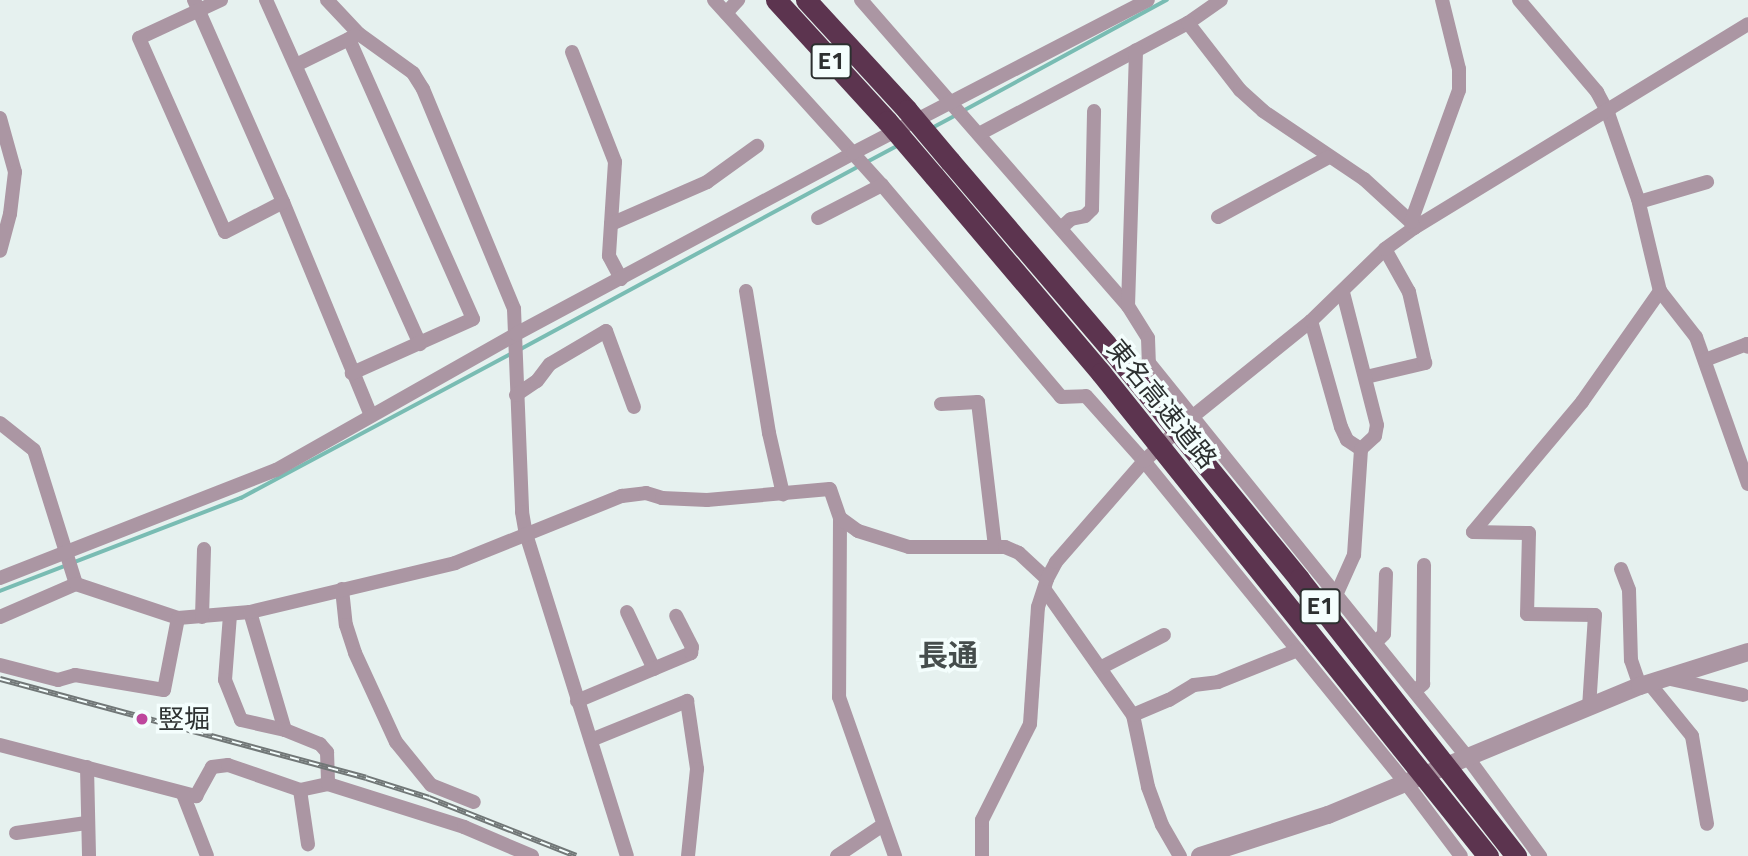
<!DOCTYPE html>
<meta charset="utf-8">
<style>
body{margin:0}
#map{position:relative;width:1748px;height:856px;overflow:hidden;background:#e6f1ef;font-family:"Titillium Web","Noto Sans JP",sans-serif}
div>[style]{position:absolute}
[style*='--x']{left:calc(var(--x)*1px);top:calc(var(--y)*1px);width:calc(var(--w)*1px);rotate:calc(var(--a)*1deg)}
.stream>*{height:3.5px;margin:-1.75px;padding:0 1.75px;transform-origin:1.75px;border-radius:1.75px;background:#79bcb3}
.minor>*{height:14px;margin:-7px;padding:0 7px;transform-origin:7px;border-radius:7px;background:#ab96a3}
.tertiary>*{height:18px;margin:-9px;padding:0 9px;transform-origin:9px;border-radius:9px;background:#ab96a3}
.motorway>*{height:21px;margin:-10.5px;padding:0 10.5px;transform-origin:10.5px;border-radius:10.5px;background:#5c344f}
.rail>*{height:6px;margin-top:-3px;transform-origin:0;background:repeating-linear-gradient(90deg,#f4fefd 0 10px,#717777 0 20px);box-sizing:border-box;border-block:2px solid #717777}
.motorway-bridge>*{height:21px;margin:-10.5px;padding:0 10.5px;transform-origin:10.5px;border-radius:10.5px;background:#5c344f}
.dots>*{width:19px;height:19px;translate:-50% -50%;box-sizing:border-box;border:4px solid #f4fefd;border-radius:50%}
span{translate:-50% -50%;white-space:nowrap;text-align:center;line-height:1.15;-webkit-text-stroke:7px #f4fefd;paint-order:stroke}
.shield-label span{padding:2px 5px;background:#f4fefd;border:2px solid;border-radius:5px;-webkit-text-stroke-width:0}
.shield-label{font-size:24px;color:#2c3030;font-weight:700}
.street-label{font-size:26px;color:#2c3030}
.poi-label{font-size:26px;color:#2c3030}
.left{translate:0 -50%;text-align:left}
.quarter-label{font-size:30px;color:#454d4c;font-weight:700}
</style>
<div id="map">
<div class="stream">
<div style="--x:963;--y:111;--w:232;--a:-28.6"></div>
<div style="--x:932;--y:128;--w:27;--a:-28"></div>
<div style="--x:867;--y:162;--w:34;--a:-28"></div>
<div style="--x:519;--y:350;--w:387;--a:-28.4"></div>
<div style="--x:75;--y:562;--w:178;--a:-21.1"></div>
<div style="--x:241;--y:498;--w:307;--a:-28.1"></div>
<div style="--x:0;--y:591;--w:72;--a:-21.2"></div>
</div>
<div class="minor">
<div style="--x:194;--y:0;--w:221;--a:66.2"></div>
<div style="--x:283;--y:202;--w:231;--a:67.6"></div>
<div style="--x:221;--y:0;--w:90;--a:155.1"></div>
<div style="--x:139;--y:38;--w:212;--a:66.1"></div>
<div style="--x:225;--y:232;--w:65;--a:-27.3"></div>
<div style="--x:266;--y:0;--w:377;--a:65.9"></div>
<div style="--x:327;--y:0;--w:47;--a:46.7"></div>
<div style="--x:359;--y:34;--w:67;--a:35.8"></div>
<div style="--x:413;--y:73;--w:19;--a:58"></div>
<div style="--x:423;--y:89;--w:238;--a:67.5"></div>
<div style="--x:514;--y:309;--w:203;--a:87.7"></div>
<div style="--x:522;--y:512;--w:22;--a:80"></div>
<div style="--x:526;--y:534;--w:337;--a:72.6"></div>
<div style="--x:714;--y:0;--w:250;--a:47.8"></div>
<div style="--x:882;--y:185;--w:277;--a:49.8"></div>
<div style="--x:1061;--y:397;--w:25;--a:-2"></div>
<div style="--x:1086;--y:396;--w:87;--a:48.3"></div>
<div style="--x:1144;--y:461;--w:415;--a:50.9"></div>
<div style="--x:1406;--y:783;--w:91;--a:53"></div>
<div style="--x:861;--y:0;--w:406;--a:48.9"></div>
<div style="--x:1128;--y:306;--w:38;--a:58"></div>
<div style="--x:1148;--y:338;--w:25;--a:88"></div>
<div style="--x:1149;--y:363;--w:508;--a:51.08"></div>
<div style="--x:1468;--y:758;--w:122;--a:53.7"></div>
<div style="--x:1519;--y:0;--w:121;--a:49.7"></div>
<div style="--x:1597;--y:92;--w:24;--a:62"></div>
<div style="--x:1608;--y:113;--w:91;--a:70.8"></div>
<div style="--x:1638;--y:199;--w:95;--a:76.6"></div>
<div style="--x:1660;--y:291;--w:58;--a:52"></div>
<div style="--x:1696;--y:337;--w:156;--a:70.5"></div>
<div style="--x:726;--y:13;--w:18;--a:-47"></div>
<div style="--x:1188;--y:23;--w:40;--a:-34.9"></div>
<div style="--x:349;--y:39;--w:306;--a:66.1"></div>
<div style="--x:473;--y:319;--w:133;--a:155.9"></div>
<div style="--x:572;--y:52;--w:118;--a:68.6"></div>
<div style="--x:615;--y:162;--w:94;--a:93.7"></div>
<div style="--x:609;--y:256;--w:26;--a:62"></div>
<div style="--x:296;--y:65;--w:66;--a:-26.2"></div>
<div style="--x:0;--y:118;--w:56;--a:74.5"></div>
<div style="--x:15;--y:172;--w:42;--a:96.8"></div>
<div style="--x:10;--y:214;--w:38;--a:105"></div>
<div style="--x:979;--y:134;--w:237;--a:-28"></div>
<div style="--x:1188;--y:23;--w:85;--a:52.2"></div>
<div style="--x:1240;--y:90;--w:31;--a:42"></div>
<div style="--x:1263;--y:111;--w:122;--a:34"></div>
<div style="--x:1364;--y:179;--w:64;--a:42.5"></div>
<div style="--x:1639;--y:202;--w:71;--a:-16.4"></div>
<div style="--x:1218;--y:217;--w:126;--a:-28.4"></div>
<div style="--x:818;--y:218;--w:72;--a:-27.3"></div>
<div style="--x:611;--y:224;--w:105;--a:-23.6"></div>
<div style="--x:707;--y:182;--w:62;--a:-35.8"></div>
<div style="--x:1061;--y:228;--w:13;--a:-42"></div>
<div style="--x:1071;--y:219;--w:14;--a:-12"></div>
<div style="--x:1085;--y:216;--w:10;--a:-45"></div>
<div style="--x:1092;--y:209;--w:98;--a:-88.8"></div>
<div style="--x:1414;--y:228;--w:391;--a:-31.4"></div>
<div style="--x:746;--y:291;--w:144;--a:80.8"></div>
<div style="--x:769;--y:433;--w:63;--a:77.1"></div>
<div style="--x:1128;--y:306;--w:256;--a:-88.2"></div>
<div style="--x:1311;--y:321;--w:110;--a:74.2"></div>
<div style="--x:1341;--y:427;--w:14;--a:65"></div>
<div style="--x:1347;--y:440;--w:17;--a:33"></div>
<div style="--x:1705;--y:360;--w:45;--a:-20.9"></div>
<div style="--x:1747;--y:344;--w:3;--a:72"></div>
<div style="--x:1366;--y:377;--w:61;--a:-13.3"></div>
<div style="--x:1425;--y:363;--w:73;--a:-102.7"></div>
<div style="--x:1409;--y:292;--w:49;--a:-119.2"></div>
<div style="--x:516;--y:395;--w:25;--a:-34"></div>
<div style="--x:537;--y:381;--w:21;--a:-53"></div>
<div style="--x:550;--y:364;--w:65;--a:-30.5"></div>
<div style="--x:606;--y:331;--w:81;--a:69.8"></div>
<div style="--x:941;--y:404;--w:37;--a:-3"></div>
<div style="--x:978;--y:402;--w:146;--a:83.3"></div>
<div style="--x:0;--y:423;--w:43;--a:38.5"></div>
<div style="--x:34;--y:450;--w:140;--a:72.6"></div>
<div style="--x:840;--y:518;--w:179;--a:90.3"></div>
<div style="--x:839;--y:697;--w:169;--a:70.6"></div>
<div style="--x:1473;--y:532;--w:170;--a:-50"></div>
<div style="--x:1582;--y:402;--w:136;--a:-54.9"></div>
<div style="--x:1473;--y:532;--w:56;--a:1"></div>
<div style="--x:1529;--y:533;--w:81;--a:91.4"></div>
<div style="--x:1527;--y:614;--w:68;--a:0.8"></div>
<div style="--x:1595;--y:615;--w:92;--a:93.7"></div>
<div style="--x:1621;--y:569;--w:22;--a:69"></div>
<div style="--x:1629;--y:590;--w:70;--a:88.4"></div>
<div style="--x:1631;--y:660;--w:28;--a:71"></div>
<div style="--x:0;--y:578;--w:296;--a:-21.4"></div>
<div style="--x:276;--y:470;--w:276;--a:-29.5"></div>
<div style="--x:516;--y:334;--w:383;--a:-28.2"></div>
<div style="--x:853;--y:153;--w:332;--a:-27.4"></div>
<div style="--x:342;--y:589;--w:36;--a:84"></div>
<div style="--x:346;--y:625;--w:29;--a:72"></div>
<div style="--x:355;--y:653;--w:98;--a:65.3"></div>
<div style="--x:396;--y:742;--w:55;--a:50.9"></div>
<div style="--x:431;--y:785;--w:46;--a:21.6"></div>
<div style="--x:1045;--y:590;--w:153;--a:54.9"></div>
<div style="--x:1133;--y:715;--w:74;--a:78.2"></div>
<div style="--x:1148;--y:787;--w:40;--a:69.8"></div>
<div style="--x:1162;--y:825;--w:36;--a:60"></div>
<div style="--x:1337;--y:593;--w:42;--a:-65.9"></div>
<div style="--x:1354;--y:555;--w:106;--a:-86.2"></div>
<div style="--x:1361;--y:449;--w:19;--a:-43"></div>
<div style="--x:1375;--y:436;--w:11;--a:-80"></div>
<div style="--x:1377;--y:425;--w:136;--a:-104.4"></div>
<div style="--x:250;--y:612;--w:123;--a:73.5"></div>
<div style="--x:627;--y:612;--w:63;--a:64.7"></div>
<div style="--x:230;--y:615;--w:65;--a:94.4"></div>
<div style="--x:225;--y:680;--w:43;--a:68.2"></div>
<div style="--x:241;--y:720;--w:45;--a:12.8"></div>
<div style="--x:285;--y:730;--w:38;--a:22"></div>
<div style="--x:320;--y:744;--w:11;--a:49"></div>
<div style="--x:327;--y:752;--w:32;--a:88"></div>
<div style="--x:0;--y:617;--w:83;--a:-23.5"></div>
<div style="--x:76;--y:584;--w:108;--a:18.4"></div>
<div style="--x:178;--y:618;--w:72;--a:-4.8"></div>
<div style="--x:250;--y:612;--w:211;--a:-13.4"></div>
<div style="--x:455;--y:563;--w:180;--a:-21.9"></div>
<div style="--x:622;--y:496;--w:24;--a:-7"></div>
<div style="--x:646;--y:493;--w:17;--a:17"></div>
<div style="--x:662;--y:498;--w:45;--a:2.5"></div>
<div style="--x:707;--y:500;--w:123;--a:-5.1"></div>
<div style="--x:830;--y:489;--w:31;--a:71"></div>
<div style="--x:840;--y:518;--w:22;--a:36"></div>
<div style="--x:858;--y:531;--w:53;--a:17.4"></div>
<div style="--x:909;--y:547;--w:96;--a:0"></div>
<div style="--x:1005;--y:547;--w:15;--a:23"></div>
<div style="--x:1019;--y:553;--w:38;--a:43"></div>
<div style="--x:202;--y:617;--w:68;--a:-88.3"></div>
<div style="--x:1376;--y:642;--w:11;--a:-45"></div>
<div style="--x:1384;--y:634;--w:60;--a:-88.1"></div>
<div style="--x:0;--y:665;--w:60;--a:14.5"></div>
<div style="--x:58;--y:680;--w:18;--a:-16"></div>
<div style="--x:75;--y:675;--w:90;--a:9.6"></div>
<div style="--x:164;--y:690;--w:73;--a:-79"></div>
<div style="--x:1100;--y:668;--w:72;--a:-27.3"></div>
<div style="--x:1666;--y:678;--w:79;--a:12.4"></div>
<div style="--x:1649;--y:683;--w:68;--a:50.9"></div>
<div style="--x:1692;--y:736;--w:89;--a:80.3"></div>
<div style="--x:1415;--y:691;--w:11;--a:-41"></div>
<div style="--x:1423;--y:684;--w:119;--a:-89.5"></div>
<div style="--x:577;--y:701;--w:124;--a:-22.8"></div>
<div style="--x:691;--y:653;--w:6;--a:-81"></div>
<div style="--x:692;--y:647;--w:35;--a:-117"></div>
<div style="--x:1133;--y:715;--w:39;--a:-23"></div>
<div style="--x:1169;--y:700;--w:29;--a:-31"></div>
<div style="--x:1194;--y:685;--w:24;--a:-7"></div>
<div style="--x:1218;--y:682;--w:86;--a:-21.8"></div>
<div style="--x:591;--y:740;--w:104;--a:-22.1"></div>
<div style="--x:687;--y:701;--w:69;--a:81.6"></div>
<div style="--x:697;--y:769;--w:87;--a:95.9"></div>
<div style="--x:0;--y:745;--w:203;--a:14.6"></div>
<div style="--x:196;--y:796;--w:33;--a:-61"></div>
<div style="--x:212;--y:767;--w:16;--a:-7"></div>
<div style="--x:228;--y:765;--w:76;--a:19.1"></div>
<div style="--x:300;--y:790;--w:55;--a:81.6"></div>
<div style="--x:87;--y:767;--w:89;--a:88.7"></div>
<div style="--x:300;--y:790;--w:29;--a:-12"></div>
<div style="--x:328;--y:784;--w:143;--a:17.5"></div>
<div style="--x:464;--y:827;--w:74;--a:23.1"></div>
<div style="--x:183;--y:794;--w:66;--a:68.8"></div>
<div style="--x:16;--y:833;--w:71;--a:-8.1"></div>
<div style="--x:837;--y:856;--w:55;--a:-34"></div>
<div style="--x:982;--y:856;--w:36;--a:-90"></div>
<div style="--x:982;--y:820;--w:107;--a:-63.4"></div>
<div style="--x:1030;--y:724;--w:117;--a:-86.1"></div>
<div style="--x:1038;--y:607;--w:29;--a:-72"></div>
<div style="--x:1047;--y:579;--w:19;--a:-62"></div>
<div style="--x:1056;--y:562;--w:134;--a:-48.9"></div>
<div style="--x:1144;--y:461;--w:65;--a:-42.5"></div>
<div style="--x:1192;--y:417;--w:153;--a:-38.9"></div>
<div style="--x:1311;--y:321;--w:103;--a:-44.2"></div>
<div style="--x:1385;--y:249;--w:36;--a:-36"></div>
<div style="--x:1414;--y:228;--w:7;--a:-117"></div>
<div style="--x:1411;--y:222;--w:140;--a:-70"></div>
<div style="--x:1459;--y:90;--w:21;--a:-90"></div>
<div style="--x:1459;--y:69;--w:71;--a:-103.8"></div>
</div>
<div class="tertiary">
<div style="--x:1200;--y:856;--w:134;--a:-17.8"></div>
<div style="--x:1328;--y:815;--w:338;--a:-22.5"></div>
<div style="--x:1640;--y:686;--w:113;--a:-17.5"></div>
</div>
<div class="motorway">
<div style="--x:776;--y:0;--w:164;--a:47.5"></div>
<div style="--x:806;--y:0;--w:149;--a:47.4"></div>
<div style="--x:950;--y:161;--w:262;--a:49.5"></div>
<div style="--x:934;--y:176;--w:258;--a:49.7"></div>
</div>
<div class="rail">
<div style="--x:0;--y:679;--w:379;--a:15.1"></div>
<div style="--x:366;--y:778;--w:66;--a:17.6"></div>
<div style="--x:429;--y:798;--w:158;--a:21.5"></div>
</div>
<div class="motorway-bridge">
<div style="--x:907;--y:110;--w:67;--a:49.9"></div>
<div style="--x:887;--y:121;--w:72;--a:49.5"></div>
<div style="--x:1120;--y:360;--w:283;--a:50.7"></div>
<div style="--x:1299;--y:579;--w:352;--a:51.9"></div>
<div style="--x:1101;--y:373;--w:619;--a:51.3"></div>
</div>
<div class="dots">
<div style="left:142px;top:719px;background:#be479d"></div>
</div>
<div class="shield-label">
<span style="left:831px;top:61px">E1</span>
<span style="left:1320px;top:606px">E1</span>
</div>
<div class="street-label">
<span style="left:1162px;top:404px;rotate:51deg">東名高速道路</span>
</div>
<div class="poi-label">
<span class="left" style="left:158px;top:719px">竪堀</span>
</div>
<div class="quarter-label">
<span style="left:948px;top:655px">長通</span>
</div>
</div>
